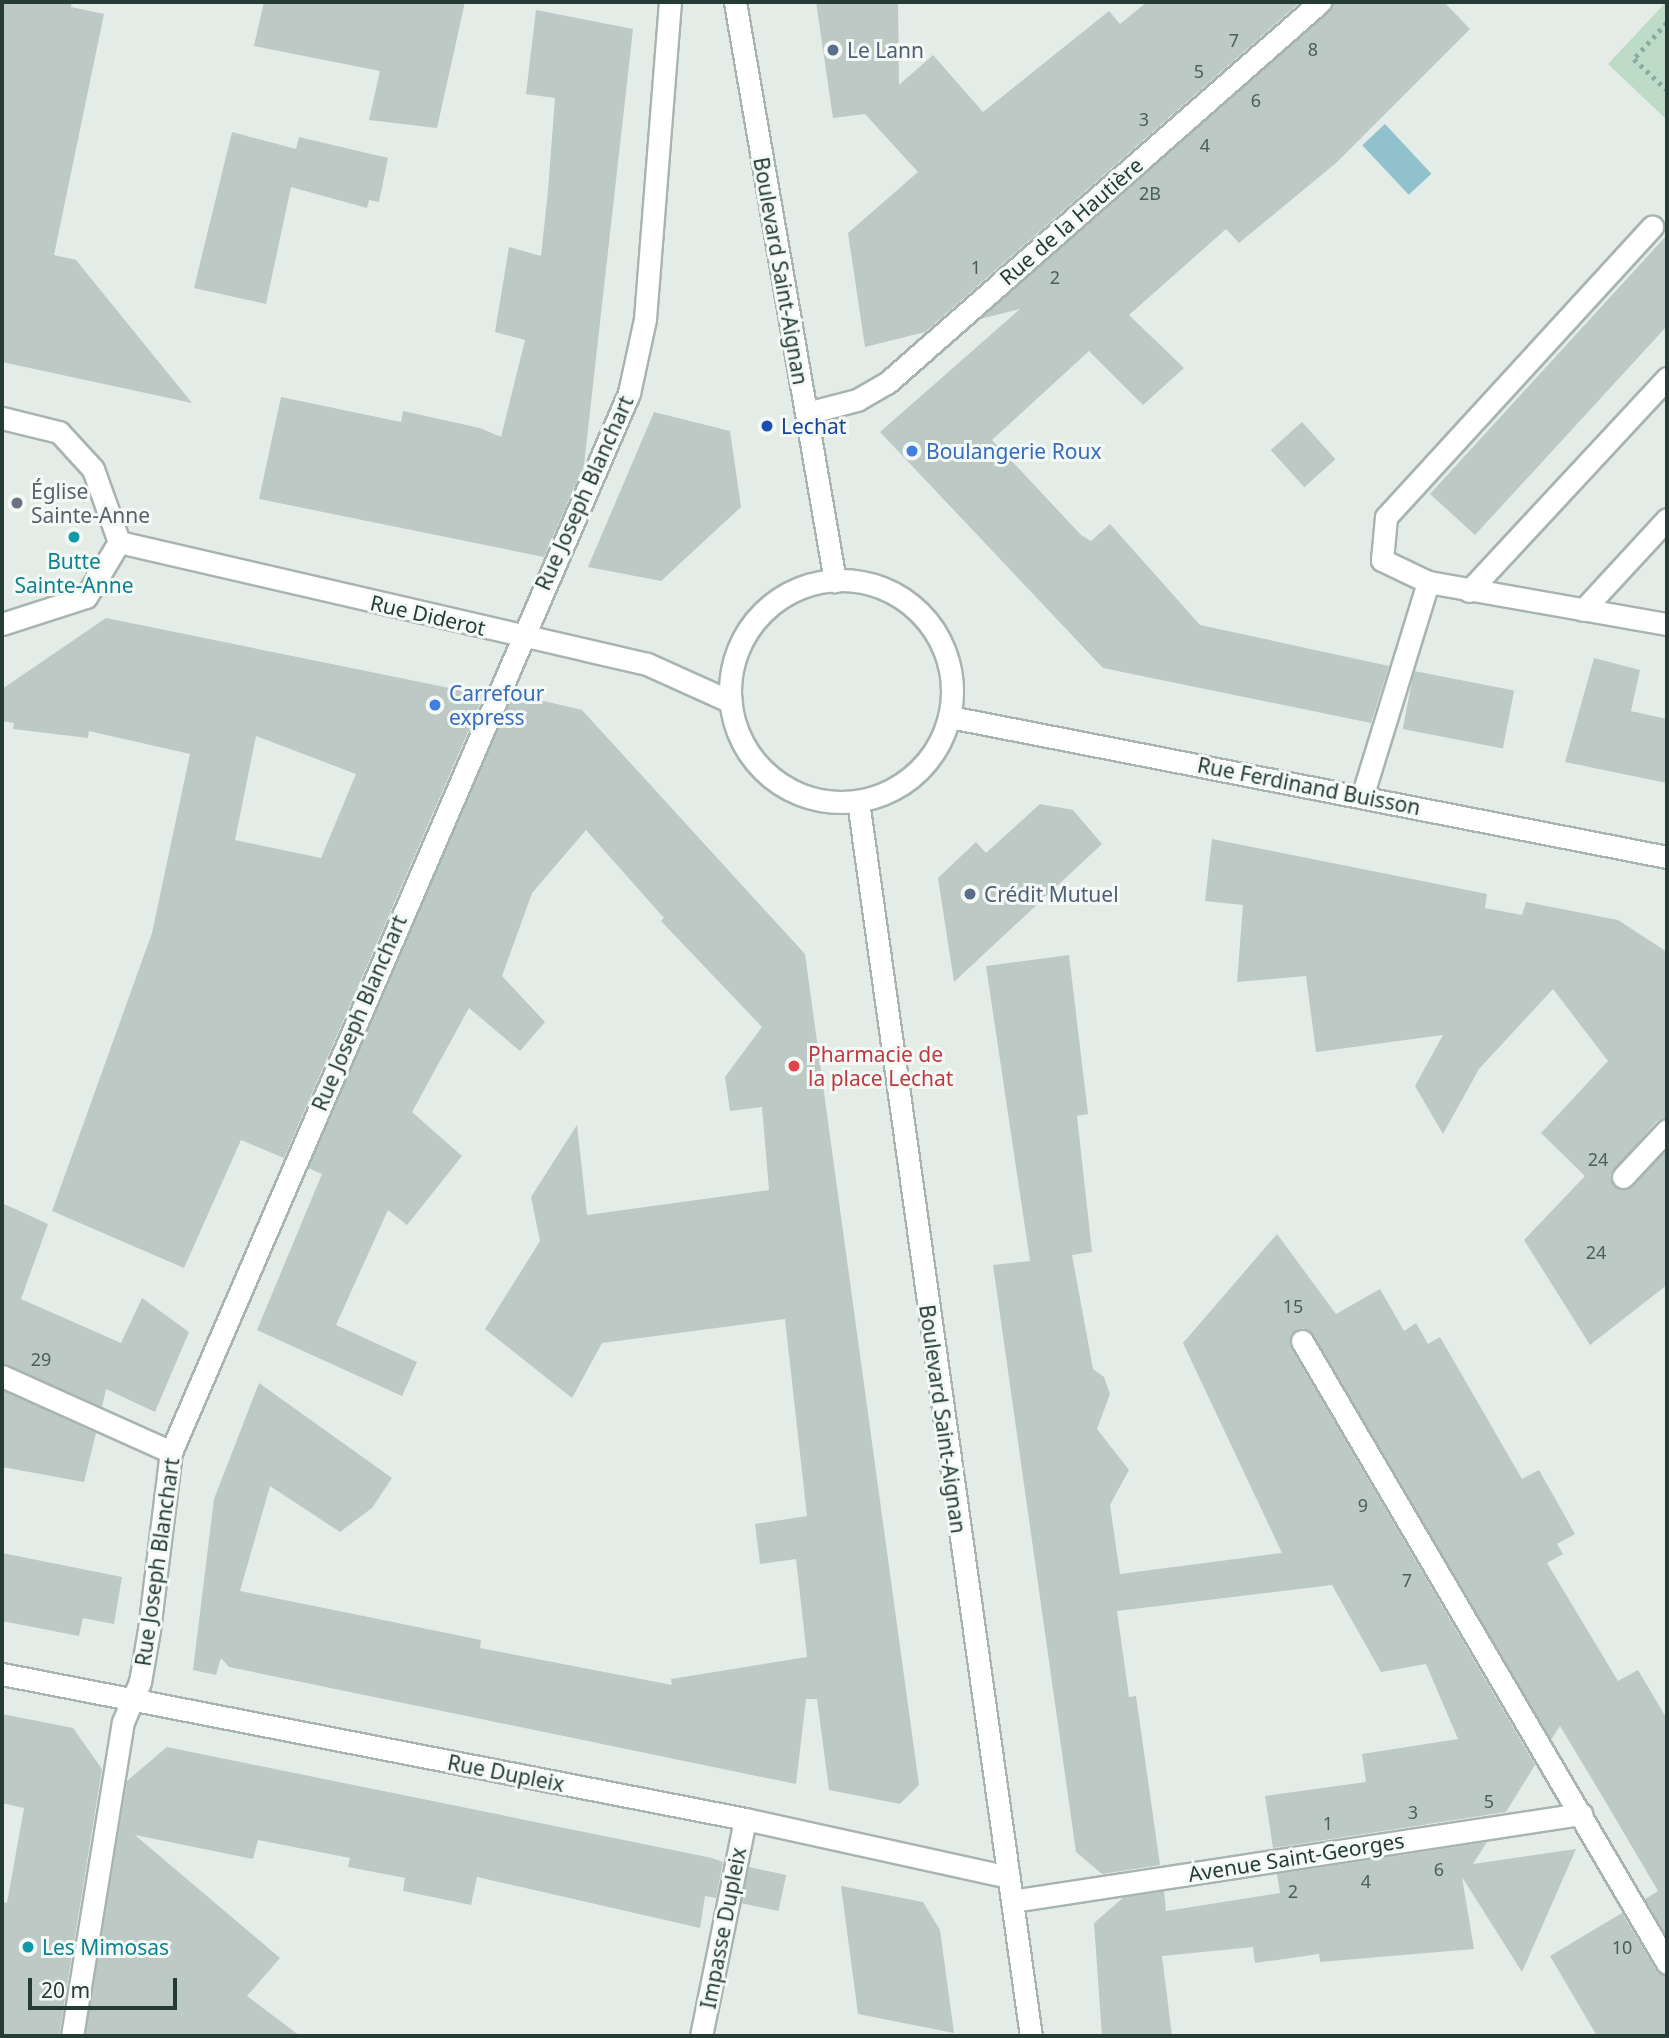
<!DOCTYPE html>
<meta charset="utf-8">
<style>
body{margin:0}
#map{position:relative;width:1669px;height:2038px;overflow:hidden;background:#e4ece8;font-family:"Noto Sans",sans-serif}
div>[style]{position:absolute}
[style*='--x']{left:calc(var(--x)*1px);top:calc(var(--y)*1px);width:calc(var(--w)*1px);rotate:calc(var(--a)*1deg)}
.green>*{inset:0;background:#bedbc7}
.water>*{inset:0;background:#91c1cc;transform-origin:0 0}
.building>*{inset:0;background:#bcc9c4;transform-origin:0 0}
.path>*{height:4.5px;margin-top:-2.25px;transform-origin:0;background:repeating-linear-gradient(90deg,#87ada2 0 3.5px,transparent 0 8.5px)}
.roads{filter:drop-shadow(2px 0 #a7b4af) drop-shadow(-2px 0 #a7b4af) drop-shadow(0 2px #a7b4af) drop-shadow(0 -2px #a7b4af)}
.minor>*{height:21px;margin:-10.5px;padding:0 10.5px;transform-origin:10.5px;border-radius:10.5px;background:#fff}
.minor>.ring{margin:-10.5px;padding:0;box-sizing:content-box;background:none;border:21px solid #fff;border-radius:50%}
.dots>*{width:19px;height:19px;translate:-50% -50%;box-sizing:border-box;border:4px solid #f4f9f6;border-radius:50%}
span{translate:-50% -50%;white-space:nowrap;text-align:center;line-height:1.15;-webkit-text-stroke:6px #f4f9f6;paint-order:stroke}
.number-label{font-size:18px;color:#4b5f5a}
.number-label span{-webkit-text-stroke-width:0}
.service-label{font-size:21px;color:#4e5e75}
.left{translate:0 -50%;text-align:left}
.street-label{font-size:21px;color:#253c36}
.transit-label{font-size:21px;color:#164399}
.shop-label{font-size:21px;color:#366cbe}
.worship-label{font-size:21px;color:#5b616d}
.culture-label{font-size:21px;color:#0d838f}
.health-label{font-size:21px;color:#be3a42}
.frame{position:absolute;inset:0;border:4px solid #253c36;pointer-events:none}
.scale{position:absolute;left:28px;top:1978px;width:149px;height:32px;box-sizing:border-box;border:4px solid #253c36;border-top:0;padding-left:9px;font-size:21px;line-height:24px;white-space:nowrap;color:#253c36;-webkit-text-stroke:5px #f4f9f6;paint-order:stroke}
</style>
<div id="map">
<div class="green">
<div style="clip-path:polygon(1666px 2px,1667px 2px,1667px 120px,1608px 64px)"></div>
</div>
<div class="water">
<div style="left:1385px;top:124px;width:68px;height:31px;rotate:47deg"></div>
</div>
<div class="building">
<div style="clip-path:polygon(2px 2px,72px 2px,71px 7px,104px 14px,54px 255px,76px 260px,192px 403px,2px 362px)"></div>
<div style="clip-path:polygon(264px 2px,465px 2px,437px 128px,369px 120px,380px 71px,254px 46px)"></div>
<div style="clip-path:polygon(816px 2px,898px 2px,899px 85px,933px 55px,983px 112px,1109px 11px,1120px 24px,1147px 2px,1300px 2px,925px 332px,865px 347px,848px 233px,918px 172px,865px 114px,833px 118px)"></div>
<div style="clip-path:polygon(1333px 2px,1444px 2px,1470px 29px,1336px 163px,1239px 243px,1226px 229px,1129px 315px,1184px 368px,1143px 405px,1089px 351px,992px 440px,1081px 535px,1091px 541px,1110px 524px,1200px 625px,1389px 666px,1371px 723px,1103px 668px,880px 432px,1020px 309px,980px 319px,1329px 12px)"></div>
<div style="clip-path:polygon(536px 10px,633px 29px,584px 465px,544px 557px,259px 499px,281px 397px,401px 422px,403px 411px,480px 428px,501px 437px,525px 340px,495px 332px,509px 247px,541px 256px,548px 191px,555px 98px,526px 94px)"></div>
<div style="clip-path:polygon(232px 132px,296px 149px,299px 137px,388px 158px,379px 202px,369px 200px,367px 208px,291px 187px,266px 304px,194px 288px)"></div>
<div style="clip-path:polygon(1667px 235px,1667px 326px,1475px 535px,1430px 494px)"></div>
<div style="clip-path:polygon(654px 412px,730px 431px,741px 507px,661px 581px,588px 567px)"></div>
<div style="left:1302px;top:422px;width:50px;height:42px;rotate:48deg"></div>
<div style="clip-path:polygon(evenodd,106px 618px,484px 695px,284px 1158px,241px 1140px,184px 1268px,52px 1211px,152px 933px,190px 754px,89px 731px,88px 738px,13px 729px,14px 723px,2px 721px,2px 689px,106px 618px,256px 736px,356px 774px,321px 858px,235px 840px,256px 736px)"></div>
<div style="clip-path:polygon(1594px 658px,1640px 670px,1631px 711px,1667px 719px,1667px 783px,1565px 762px)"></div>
<div style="left:1414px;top:671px;width:102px;height:59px;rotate:11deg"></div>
<div style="clip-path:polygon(527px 697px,582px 710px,805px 954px,919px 1785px,900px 1804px,829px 1790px,817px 1699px,806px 1699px,796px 1784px,229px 1667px,221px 1658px,216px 1675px,193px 1670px,214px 1499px,259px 1383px,392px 1478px,372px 1508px,340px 1532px,270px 1486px,240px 1591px,481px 1640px,480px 1648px,672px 1685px,671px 1679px,807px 1657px,796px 1559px,760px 1564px,755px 1524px,807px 1516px,785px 1319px,602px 1343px,572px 1398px,485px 1329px,540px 1241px,531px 1197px,577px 1125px,587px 1215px,769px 1190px,762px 1107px,730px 1111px,725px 1077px,762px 1027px,661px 921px,664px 918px,586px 830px,532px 893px,502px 976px,545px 1022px,520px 1051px,469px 1008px,412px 1112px,462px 1156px,407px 1225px,388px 1210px,336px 1325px,417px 1362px,402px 1396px,257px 1330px,322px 1174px,308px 1168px,510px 700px,524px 703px)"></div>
<div style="clip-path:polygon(1040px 804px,1073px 810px,1102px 844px,954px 982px,938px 878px,976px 842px,986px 853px)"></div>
<div style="clip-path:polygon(1212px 839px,1487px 894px,1485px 908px,1522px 915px,1526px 902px,1618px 920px,1667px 952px,1667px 1117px,1657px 1121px,1610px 1175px,1615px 1187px,1627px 1189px,1667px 1149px,1667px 1285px,1590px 1345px,1524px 1240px,1585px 1176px,1541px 1133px,1608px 1061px,1553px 989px,1479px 1069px,1443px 1134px,1415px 1086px,1443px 1035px,1316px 1052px,1306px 976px,1237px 982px,1243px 905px,1205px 901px)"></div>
<div style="clip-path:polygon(1069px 955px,1088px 1114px,1077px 1116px,1092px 1252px,1072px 1255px,1093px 1369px,1104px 1377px,1110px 1394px,1097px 1429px,1129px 1470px,1110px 1505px,1120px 1574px,1282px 1553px,1183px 1343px,1277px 1234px,1336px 1314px,1380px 1289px,1404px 1331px,1416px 1323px,1428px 1344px,1440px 1337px,1522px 1479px,1539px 1470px,1575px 1534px,1557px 1544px,1563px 1554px,1547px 1563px,1618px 1681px,1638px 1670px,1667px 1719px,1667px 1937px,1645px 1899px,1658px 1891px,1601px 1794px,1560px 1726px,1551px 1740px,1313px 1334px,1303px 1328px,1291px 1334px,1291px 1348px,1535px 1765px,1506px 1812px,1273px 1848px,1265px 1796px,1366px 1782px,1362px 1754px,1458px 1739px,1426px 1664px,1381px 1672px,1332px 1585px,1117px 1611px,1129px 1697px,1136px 1696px,1160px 1865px,1102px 1874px,1076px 1852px,993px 1265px,1030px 1261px,986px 966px)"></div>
<div style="clip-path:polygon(2px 1203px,48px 1224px,21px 1299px,121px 1343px,142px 1298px,189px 1332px,155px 1412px,106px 1389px,102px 1407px,2px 1363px)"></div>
<div style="clip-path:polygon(2px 1390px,96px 1433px,84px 1482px,2px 1467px)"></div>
<div style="clip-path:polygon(2px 1553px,122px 1577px,114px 1624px,83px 1618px,79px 1636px,2px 1621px)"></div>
<div style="clip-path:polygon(2px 1714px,73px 1728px,102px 1769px,59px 2036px,2px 2036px,2px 1902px,7px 1903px,24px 1808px,2px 1803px)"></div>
<div style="clip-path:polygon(167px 1747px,712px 1858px,723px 1862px,716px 1898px,705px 1896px,700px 1928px,477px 1877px,471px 1905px,403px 1891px,405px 1878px,348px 1867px,350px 1858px,258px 1840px,253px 1859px,135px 1835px,280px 1958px,247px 1996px,300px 2036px,85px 2036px,127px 1781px)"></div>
<div style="clip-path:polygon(1487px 1842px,1473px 1864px,1576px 1849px,1522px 1972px,1462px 1877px,1474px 1949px,1320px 1962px,1319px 1954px,1255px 1963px,1253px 1947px,1162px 1956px,1172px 2036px,1102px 2036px,1094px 1923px,1124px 1897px,1164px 1891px,1166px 1911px,1280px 1893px,1277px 1874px)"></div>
<div style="left:749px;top:1867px;width:38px;height:37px;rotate:12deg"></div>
<div style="clip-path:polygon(841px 1886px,923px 1902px,940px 1930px,954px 2033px,858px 2014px)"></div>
<div style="clip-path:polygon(1622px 1913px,1656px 1970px,1667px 1976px,1667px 2036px,1597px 2036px,1550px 1956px)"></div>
</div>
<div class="path">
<div style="--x:1667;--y:23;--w:49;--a:132.5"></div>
<div style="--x:1634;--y:59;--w:45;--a:43.2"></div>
</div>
<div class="roads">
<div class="minor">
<div style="--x:735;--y:2;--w:588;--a:80.2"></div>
<div style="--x:807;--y:413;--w:52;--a:-14.6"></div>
<div style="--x:857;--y:400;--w:34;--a:-30"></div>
<div style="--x:887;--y:383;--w:577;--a:-41.34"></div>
<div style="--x:2;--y:418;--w:59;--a:13.8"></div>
<div style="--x:59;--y:432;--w:50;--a:47.4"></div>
<div style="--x:93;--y:469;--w:77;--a:70.4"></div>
<div style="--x:119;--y:542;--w:542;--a:13.01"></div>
<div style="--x:647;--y:664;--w:92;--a:24.3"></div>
<div class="ring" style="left:730px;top:580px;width:201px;height:201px"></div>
<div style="--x:1428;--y:582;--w:51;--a:-154.4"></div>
<div style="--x:1382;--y:560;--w:43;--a:-84.7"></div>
<div style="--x:1386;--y:517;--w:394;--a:-47.5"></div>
<div style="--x:1469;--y:591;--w:291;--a:-47.1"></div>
<div style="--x:1583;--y:610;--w:124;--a:-47.3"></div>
<div style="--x:2;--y:624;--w:88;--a:-17.8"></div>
<div style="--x:86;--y:597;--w:64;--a:-59"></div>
<div style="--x:950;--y:717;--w:731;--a:11.05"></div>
<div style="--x:1362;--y:797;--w:225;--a:-72.9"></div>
<div style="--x:1428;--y:582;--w:243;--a:10"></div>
<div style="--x:858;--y:801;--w:1247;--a:82.03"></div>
<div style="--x:1623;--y:1177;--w:64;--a:-46.9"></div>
<div style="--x:1302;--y:1341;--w:721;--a:59.59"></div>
<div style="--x:2;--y:1376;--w:185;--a:24.2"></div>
<div style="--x:2;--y:1674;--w:757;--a:11.04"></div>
<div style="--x:745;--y:1819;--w:270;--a:12.4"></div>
<div style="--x:1012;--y:1901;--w:576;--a:-8.69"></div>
<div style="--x:72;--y:2036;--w:318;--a:-80.8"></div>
<div style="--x:123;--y:1722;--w:43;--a:-67"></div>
<div style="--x:140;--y:1682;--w:53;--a:-80.2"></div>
<div style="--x:149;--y:1630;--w:179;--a:-83"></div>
<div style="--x:171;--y:1452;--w:1154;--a:-66.61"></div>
<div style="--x:629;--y:393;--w:76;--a:-77.8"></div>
<div style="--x:645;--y:319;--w:318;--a:-85.5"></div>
<div style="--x:701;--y:2036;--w:221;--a:-78.5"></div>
</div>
</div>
<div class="dots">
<div style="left:833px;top:50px;background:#5c6f8a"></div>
<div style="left:767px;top:426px;background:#1a4fb4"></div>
<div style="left:912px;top:451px;background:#3f7fe0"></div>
<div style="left:17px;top:503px;background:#6b7280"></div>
<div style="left:74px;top:537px;background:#0f9aa8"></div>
<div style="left:435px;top:705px;background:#3f7fe0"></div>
<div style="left:970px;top:894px;background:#5c6f8a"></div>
<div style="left:794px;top:1066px;background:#e0444e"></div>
<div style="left:28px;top:1947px;background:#0f9aa8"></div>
</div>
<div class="number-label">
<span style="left:1234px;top:40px">7</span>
<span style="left:1313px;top:49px">8</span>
<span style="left:1199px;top:71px">5</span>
<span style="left:1256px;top:100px">6</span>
<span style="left:1144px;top:119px">3</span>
<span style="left:1205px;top:145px">4</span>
<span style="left:1150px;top:193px">2B</span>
<span style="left:976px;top:267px">1</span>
<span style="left:1055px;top:277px">2</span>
<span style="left:1598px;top:1159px">24</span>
<span style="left:1596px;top:1252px">24</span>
<span style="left:1293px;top:1306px">15</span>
<span style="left:41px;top:1359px">29</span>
<span style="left:1363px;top:1505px">9</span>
<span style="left:1407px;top:1580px">7</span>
<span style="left:1489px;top:1801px">5</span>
<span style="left:1413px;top:1812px">3</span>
<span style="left:1328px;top:1823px">1</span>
<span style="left:1439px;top:1869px">6</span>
<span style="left:1366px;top:1881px">4</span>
<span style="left:1293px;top:1891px">2</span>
<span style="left:1622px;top:1947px">10</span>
</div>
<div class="service-label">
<span class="left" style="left:847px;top:50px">Le Lann</span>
<span class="left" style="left:984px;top:894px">Crédit Mutuel</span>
</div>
<div class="street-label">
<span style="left:1071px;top:221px;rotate:-41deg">Rue de la Hautière</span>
<span style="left:781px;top:271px;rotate:80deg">Boulevard Saint-Aignan</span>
<span style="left:584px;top:493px;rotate:-66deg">Rue Joseph Blanchart</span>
<span style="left:428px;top:615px;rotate:13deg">Rue Diderot</span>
<span style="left:1309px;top:786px;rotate:11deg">Rue Ferdinand Buisson</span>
<span style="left:359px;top:1013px;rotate:-67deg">Rue Joseph Blanchart</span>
<span style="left:943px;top:1419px;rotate:82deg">Boulevard Saint-Aignan</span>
<span style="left:157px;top:1562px;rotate:-82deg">Rue Joseph Blanchart</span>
<span style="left:506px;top:1773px;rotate:11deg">Rue Dupleix</span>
<span style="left:1296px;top:1857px;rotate:-9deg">Avenue Saint-Georges</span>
<span style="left:723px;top:1928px;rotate:-79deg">Impasse Dupleix</span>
</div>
<div class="transit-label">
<span class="left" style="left:781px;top:426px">Lechat</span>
</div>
<div class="shop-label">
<span class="left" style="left:926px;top:451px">Boulangerie Roux</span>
<span class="left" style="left:449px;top:705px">Carrefour<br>express</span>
</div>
<div class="worship-label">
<span class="left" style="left:31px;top:503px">Église<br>Sainte-Anne</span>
</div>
<div class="culture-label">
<span style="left:74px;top:573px">Butte<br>Sainte-Anne</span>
<span class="left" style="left:42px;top:1947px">Les Mimosas</span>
</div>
<div class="health-label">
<span class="left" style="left:808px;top:1066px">Pharmacie de<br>la place Lechat</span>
</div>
<div class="frame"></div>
<div class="scale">20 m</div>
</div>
